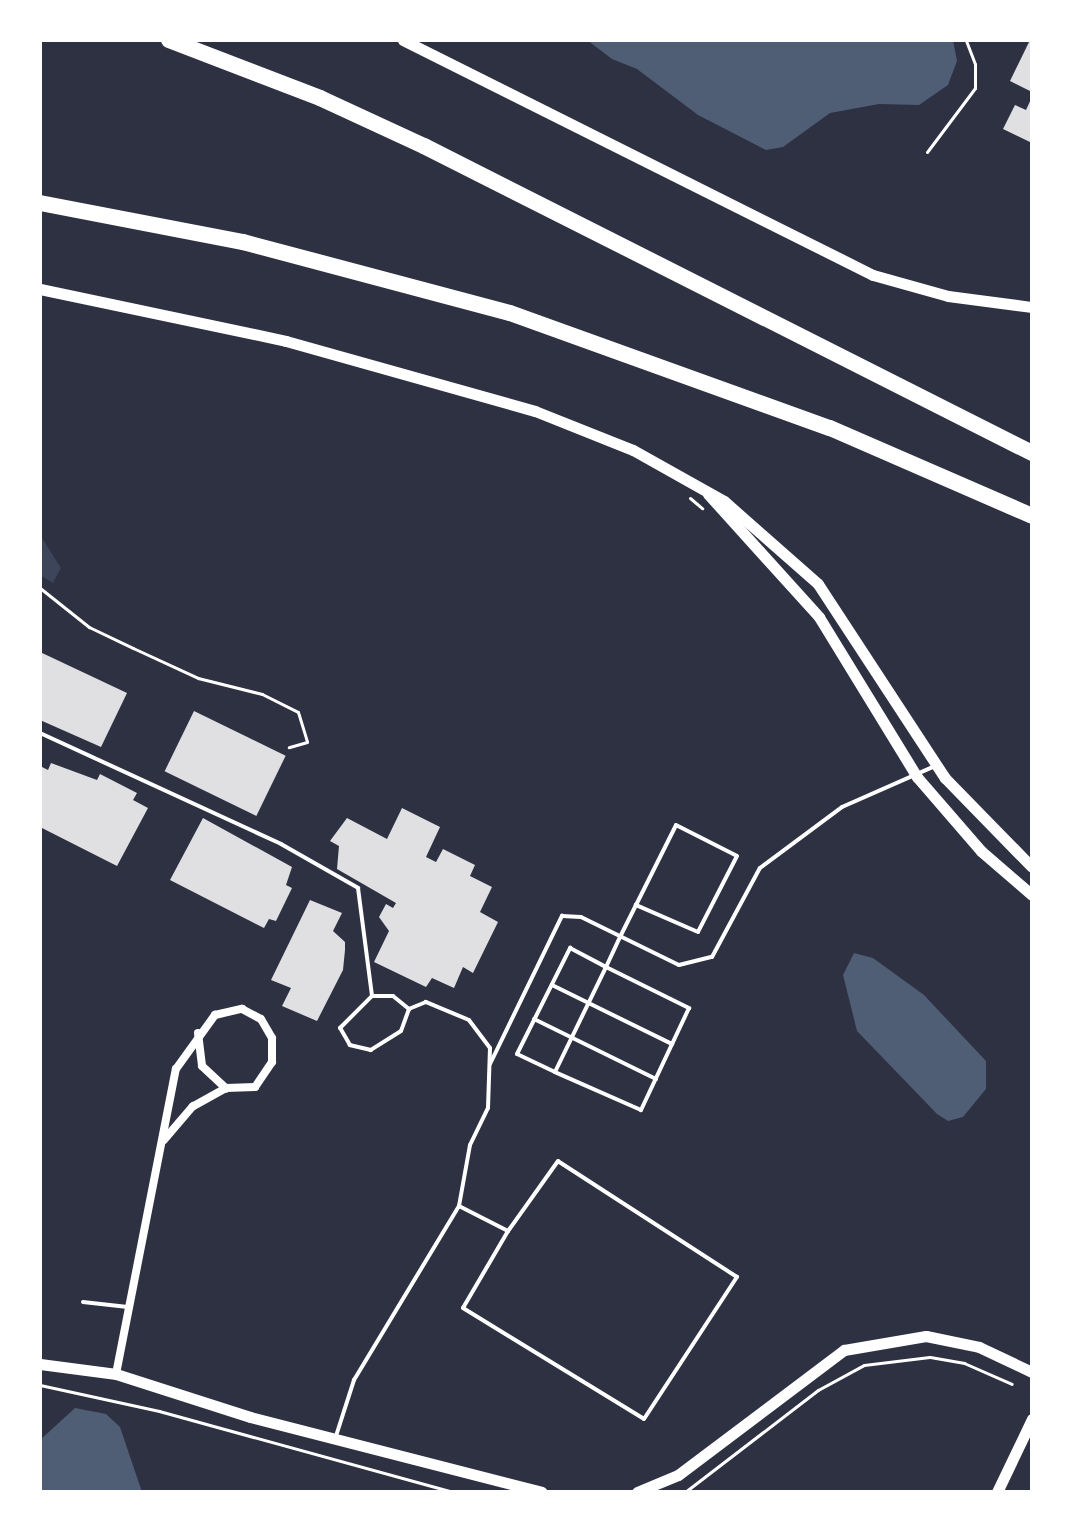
<!DOCTYPE html>
<style>
body{margin:0}
#map{position:relative;width:1072px;height:1532px;overflow:hidden;background:#2d3142;font-family:"Sofia Sans Condensed",sans-serif}
div>[style]{position:absolute}
[style*='--x']{left:calc(var(--x)*1px);top:calc(var(--y)*1px);width:calc(var(--w)*1px);rotate:calc(var(--a)*1deg)}
.green>*{inset:0;background:#3c4559}
.water>*{inset:0;background:#4f5d75}
.building>*{inset:0;background:#e0e0e3;transform-origin:0 0}
.path>*{height:3px;margin:-1.5px;padding:0 1.5px;transform-origin:1.5px;border-radius:1.5px;background:#fff}
.service>*{height:4px;margin:-2px;padding:0 2px;transform-origin:2px;border-radius:2px;background:#fff}
.minor>*{height:8px;margin:-4px;padding:0 4px;transform-origin:4px;border-radius:4px;background:#fff}
.tertiary>*{height:11px;margin:-5.5px;padding:0 5.5px;transform-origin:5.5px;border-radius:5.5px;background:#fff}
.motorway>*{height:16px;margin:-8px;padding:0 8px;transform-origin:8px;border-radius:8px;background:#fff}
span{translate:-50% -50%;white-space:nowrap;text-align:center;line-height:1.15;-webkit-text-stroke:6px #fff;paint-order:stroke}
.frame{position:absolute;inset:0;border:42px solid #fff;pointer-events:none}
</style>
<div id="map">
<div class="green">
<div style="clip-path:polygon(40px 535px,61px 568px,53px 583px,40px 575px)"></div>
</div>
<div class="water">
<div style="clip-path:polygon(587px 40px,953px 40px,957px 61px,948px 85px,919px 105px,879px 104px,830px 113px,783px 147px,766px 150px,698px 115px,637px 69px,612px 59px)"></div>
<div style="clip-path:polygon(854px 953px,873px 958px,924px 995px,986px 1061px,986px 1089px,963px 1117px,948px 1121px,937px 1114px,857px 1031px,843px 975px)"></div>
<div style="clip-path:polygon(75px 1408px,106px 1414px,120px 1427px,142px 1492px,40px 1492px,40px 1440px)"></div>
</div>
<div class="building">
<div style="clip-path:polygon(1030px 40px,1032px 40px,1032px 92px,1010px 81px)"></div>
<div style="clip-path:polygon(1032px 97px,1032px 143px,1003px 129px,1015px 105px,1026px 110px)"></div>
<div style="clip-path:polygon(40px 652px,127px 693px,101px 747px,40px 720px)"></div>
<div style="left:194px;top:711px;width:102px;height:67px;rotate:26deg"></div>
<div style="clip-path:polygon(51px 763px,97px 780px,100px 774px,137px 793px,133px 800px,148px 808px,117px 866px,40px 827px,40px 766px,48px 770px)"></div>
<div style="clip-path:polygon(402px 808px,440px 827px,426px 857px,436px 862px,443px 849px,475px 865px,470px 876px,492px 887px,480px 912px,498px 922px,473px 973px,463px 967px,454px 988px,432px 978px,426px 987px,374px 962px,389px 931px,379px 917px,386px 904px,393px 908px,396px 903px,337px 869px,339px 846px,330px 841px,347px 818px,387px 839px)"></div>
<div style="clip-path:polygon(203px 818px,292px 867px,286px 885px,292px 888px,276px 921px,269px 919px,264px 928px,170px 880px)"></div>
<div style="clip-path:polygon(310px 900px,342px 913px,333px 931px,345px 942px,345px 950px,343px 970px,317px 1021px,282px 1006px,291px 988px,271px 980px)"></div>
</div>
<div class="path">
<div style="--x:927;--y:152;--w:80;--a:-53.1"></div>
<div style="--x:975;--y:88;--w:24;--a:-90"></div>
<div style="--x:975;--y:64;--w:26;--a:-111"></div>
<div style="--x:690;--y:498;--w:16;--a:40"></div>
<div style="--x:40;--y:588;--w:63;--a:38.5"></div>
<div style="--x:89;--y:627;--w:49;--a:25.5"></div>
<div style="--x:133;--y:648;--w:72;--a:24.8"></div>
<div style="--x:198;--y:678;--w:66;--a:14"></div>
<div style="--x:262;--y:694;--w:40;--a:26.6"></div>
<div style="--x:298;--y:712;--w:31;--a:73"></div>
<div style="--x:307;--y:742;--w:19;--a:164"></div>
<div style="--x:40;--y:1385;--w:122;--a:12.3"></div>
<div style="--x:159;--y:1411;--w:306;--a:15.4"></div>
<div style="--x:685;--y:1492;--w:168;--a:-37.5"></div>
<div style="--x:818;--y:1390;--w:52;--a:-28.5"></div>
<div style="--x:864;--y:1365;--w:66;--a:-6.9"></div>
<div style="--x:930;--y:1357;--w:35;--a:10"></div>
<div style="--x:964;--y:1363;--w:52;--a:23.6"></div>
<div style="--x:1031;--y:1492;--w:2;--a:-63"></div>
</div>
<div class="service">
<div style="--x:40;--y:733;--w:265;--a:24.7"></div>
<div style="--x:281;--y:844;--w:89;--a:29.7"></div>
<div style="--x:358;--y:888;--w:109;--a:82.6"></div>
<div style="--x:552;--y:985;--w:134;--a:26.2"></div>
<div style="--x:534;--y:1019;--w:136;--a:26.2"></div>
<div style="--x:490;--y:1064;--w:165;--a:-64.1"></div>
<div style="--x:562;--y:916;--w:19;--a:3"></div>
<div style="--x:581;--y:917;--w:109;--a:26.1"></div>
<div style="--x:679;--y:965;--w:34;--a:-14"></div>
<div style="--x:712;--y:957;--w:101;--a:-61.7"></div>
<div style="--x:760;--y:868;--w:102;--a:-36.6"></div>
<div style="--x:842;--y:807;--w:102;--a:-23.8"></div>
<div style="--x:555;--y:1072;--w:42;--a:-154.7"></div>
<div style="--x:517;--y:1054;--w:119;--a:-63.4"></div>
<div style="--x:570;--y:948;--w:41;--a:27.8"></div>
<div style="--x:606;--y:967;--w:93;--a:26.3"></div>
<div style="--x:689;--y:1008;--w:113;--a:115.2"></div>
<div style="--x:641;--y:1110;--w:94;--a:-156.2"></div>
<div style="--x:555;--y:1072;--w:117;--a:-64.1"></div>
<div style="--x:606;--y:967;--w:33;--a:-65"></div>
<div style="--x:620;--y:937;--w:125;--a:-63.4"></div>
<div style="--x:676;--y:825;--w:68;--a:26.9"></div>
<div style="--x:737;--y:856;--w:85;--a:117.2"></div>
<div style="--x:698;--y:932;--w:68;--a:-156.5"></div>
<div style="--x:459;--y:1206;--w:55;--a:27"></div>
<div style="--x:508;--y:1231;--w:89;--a:120.3"></div>
<div style="--x:463;--y:1308;--w:212;--a:31.5"></div>
<div style="--x:644;--y:1419;--w:170;--a:-56.8"></div>
<div style="--x:737;--y:1277;--w:213;--a:-147.1"></div>
<div style="--x:558;--y:1161;--w:86;--a:125.5"></div>
<div style="--x:83;--y:1302;--w:45;--a:6.3"></div>
<div style="--x:336;--y:1436;--w:59;--a:-72.2"></div>
<div style="--x:354;--y:1380;--w:203;--a:-58.9"></div>
<div style="--x:459;--y:1206;--w:62;--a:-79.8"></div>
<div style="--x:470;--y:1145;--w:41;--a:-64.1"></div>
<div style="--x:488;--y:1108;--w:60;--a:-88.1"></div>
<div style="--x:490;--y:1048;--w:35;--a:-127"></div>
<div style="--x:469;--y:1020;--w:47;--a:-157.3"></div>
<div style="--x:426;--y:1002;--w:18;--a:158"></div>
<div style="--x:409;--y:1009;--w:23;--a:110"></div>
<div style="--x:401;--y:1031;--w:36;--a:148"></div>
<div style="--x:371;--y:1050;--w:22;--a:-167"></div>
<div style="--x:350;--y:1045;--w:20;--a:-120"></div>
<div style="--x:340;--y:1028;--w:45;--a:-45"></div>
<div style="--x:372;--y:996;--w:21;--a:0"></div>
<div style="--x:393;--y:996;--w:21;--a:39"></div>
</div>
<div class="minor">
<div style="--x:198;--y:1033;--w:33;--a:83"></div>
<div style="--x:202;--y:1066;--w:33;--a:43"></div>
<div style="--x:116;--y:1374;--w:311;--a:-78.9"></div>
<div style="--x:176;--y:1069;--w:67;--a:-54.2"></div>
<div style="--x:215;--y:1015;--w:28;--a:-13"></div>
<div style="--x:242;--y:1009;--w:21;--a:28"></div>
<div style="--x:261;--y:1019;--w:22;--a:60"></div>
<div style="--x:272;--y:1038;--w:24;--a:90"></div>
<div style="--x:272;--y:1062;--w:30;--a:124"></div>
<div style="--x:255;--y:1087;--w:29;--a:178"></div>
<div style="--x:226;--y:1088;--w:38;--a:151"></div>
<div style="--x:193;--y:1106;--w:45;--a:130.5"></div>
</div>
<div class="tertiary">
<div style="--x:403;--y:40;--w:525;--a:26.57"></div>
<div style="--x:873;--y:275;--w:78;--a:15.6"></div>
<div style="--x:948;--y:296;--w:85;--a:7.5"></div>
<div style="--x:40;--y:289;--w:251;--a:11.9"></div>
<div style="--x:286;--y:341;--w:259;--a:15.7"></div>
<div style="--x:535;--y:411;--w:105;--a:21.7"></div>
<div style="--x:633;--y:450;--w:104;--a:29.3"></div>
<div style="--x:724;--y:501;--w:125;--a:41.4"></div>
<div style="--x:818;--y:584;--w:232;--a:56.8"></div>
<div style="--x:945;--y:778;--w:124;--a:45.7"></div>
<div style="--x:708;--y:494;--w:166;--a:47.9"></div>
<div style="--x:819;--y:617;--w:188;--a:58.5"></div>
<div style="--x:917;--y:777;--w:98;--a:49.1"></div>
<div style="--x:981;--y:851;--w:67;--a:40.8"></div>
<div style="--x:40;--y:1364;--w:77;--a:7.5"></div>
<div style="--x:116;--y:1374;--w:141;--a:17.8"></div>
<div style="--x:250;--y:1417;--w:301;--a:14.4"></div>
<div style="--x:637;--y:1492;--w:44;--a:-22.5"></div>
<div style="--x:678;--y:1475;--w:208;--a:-37"></div>
<div style="--x:844;--y:1350;--w:83;--a:-9.7"></div>
<div style="--x:926;--y:1336;--w:54;--a:11.7"></div>
<div style="--x:979;--y:1347;--w:59;--a:25.3"></div>
<div style="--x:997;--y:1492;--w:81;--a:-64.4"></div>
</div>
<div class="motorway">
<div style="--x:169;--y:40;--w:162;--a:21"></div>
<div style="--x:320;--y:98;--w:115;--a:24.8"></div>
<div style="--x:424;--y:146;--w:681;--a:26.79"></div>
<div style="--x:40;--y:203;--w:207;--a:10.9"></div>
<div style="--x:243;--y:242;--w:276;--a:14.9"></div>
<div style="--x:510;--y:313;--w:340;--a:19.8"></div>
<div style="--x:830;--y:428;--w:220;--a:23.5"></div>
</div>
<div class="frame"></div>
</div>
